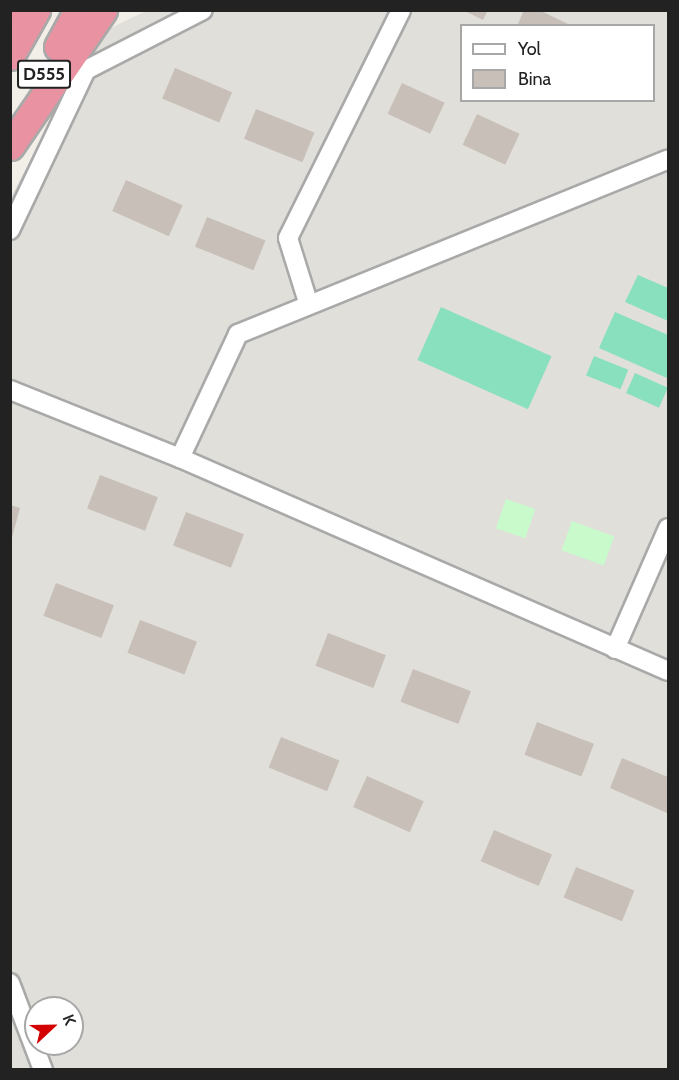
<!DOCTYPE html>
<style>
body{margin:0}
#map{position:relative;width:679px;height:1080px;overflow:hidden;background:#f2efe9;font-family:Cabin,sans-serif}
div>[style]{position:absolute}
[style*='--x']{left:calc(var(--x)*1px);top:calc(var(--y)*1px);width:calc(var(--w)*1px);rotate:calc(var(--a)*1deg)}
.airport>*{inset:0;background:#e1dfda}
.park>*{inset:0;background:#c8facc;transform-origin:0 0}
.pitch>*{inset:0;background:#88e0be;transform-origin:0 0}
.building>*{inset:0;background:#c7bfb8;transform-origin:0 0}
.roads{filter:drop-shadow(2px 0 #a9a9a9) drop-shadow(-2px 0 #a9a9a9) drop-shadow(0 2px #a9a9a9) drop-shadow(0 -2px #a9a9a9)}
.minor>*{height:18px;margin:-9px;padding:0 9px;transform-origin:9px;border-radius:9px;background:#fff}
.highway>*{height:27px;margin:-13.5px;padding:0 13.5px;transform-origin:13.5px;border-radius:13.5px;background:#e892a2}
span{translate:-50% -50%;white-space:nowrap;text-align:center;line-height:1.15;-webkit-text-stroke:4.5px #fff;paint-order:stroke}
.shield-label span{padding:2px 4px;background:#fff;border:2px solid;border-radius:4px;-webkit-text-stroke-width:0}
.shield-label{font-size:18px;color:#222;font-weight:700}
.frame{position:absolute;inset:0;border:12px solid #222;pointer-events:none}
.legend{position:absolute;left:460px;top:24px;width:195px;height:78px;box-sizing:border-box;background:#fff;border:2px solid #a7a7a7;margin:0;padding:8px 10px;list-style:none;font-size:18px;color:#222}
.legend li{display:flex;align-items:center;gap:12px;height:30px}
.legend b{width:30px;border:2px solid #a7a7a7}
.north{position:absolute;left:24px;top:996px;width:60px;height:60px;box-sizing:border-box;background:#fff;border:2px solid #a7a7a7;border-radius:50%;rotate:68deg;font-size:16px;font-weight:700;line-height:24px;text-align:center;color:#222}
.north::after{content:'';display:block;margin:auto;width:21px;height:27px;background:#d40000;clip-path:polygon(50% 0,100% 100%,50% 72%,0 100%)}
</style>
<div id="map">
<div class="airport">
<div style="clip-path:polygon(evenodd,148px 10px,668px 11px,668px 1069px,11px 1070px,11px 197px,96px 35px,148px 10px,462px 26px,654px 26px,654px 100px,462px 100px,462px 26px,148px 10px,36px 1008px,72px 1008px,72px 1044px,36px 1044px,36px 1008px)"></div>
</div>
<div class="park">
<div style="left:506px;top:499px;width:31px;height:31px;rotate:19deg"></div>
<div style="left:572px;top:521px;width:45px;height:31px;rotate:20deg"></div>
</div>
<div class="pitch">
<div style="clip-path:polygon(638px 275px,668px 288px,668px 321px,625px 302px)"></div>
<div style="left:441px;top:307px;width:121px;height:58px;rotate:24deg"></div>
<div style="clip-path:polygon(615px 312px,668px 335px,667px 378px,599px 348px)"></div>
<div style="left:594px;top:356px;width:37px;height:21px;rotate:22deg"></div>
<div style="left:635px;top:373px;width:36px;height:22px;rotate:24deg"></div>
</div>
<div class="building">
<div style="clip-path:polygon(463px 10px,488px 10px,483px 20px)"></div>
<div style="clip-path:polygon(524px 10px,539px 10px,572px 26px,517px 26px)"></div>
<div style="left:175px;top:68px;width:62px;height:33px;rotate:23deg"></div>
<div style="left:402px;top:83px;width:47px;height:34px;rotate:25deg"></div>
<div style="left:256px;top:109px;width:63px;height:32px;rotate:22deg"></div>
<div style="left:477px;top:114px;width:47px;height:34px;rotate:25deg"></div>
<div style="left:126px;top:180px;width:62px;height:34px;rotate:24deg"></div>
<div style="left:207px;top:217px;width:63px;height:32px;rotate:22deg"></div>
<div style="left:100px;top:475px;width:62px;height:36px;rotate:21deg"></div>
<div style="clip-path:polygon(10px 505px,20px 508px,11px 541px,10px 541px)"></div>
<div style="left:186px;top:512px;width:62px;height:36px;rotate:21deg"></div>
<div style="left:56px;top:583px;width:62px;height:35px;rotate:21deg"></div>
<div style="left:140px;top:620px;width:61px;height:35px;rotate:21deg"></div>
<div style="left:328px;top:633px;width:62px;height:35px;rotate:21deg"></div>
<div style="left:413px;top:669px;width:62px;height:35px;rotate:21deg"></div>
<div style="left:537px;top:722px;width:61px;height:35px;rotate:21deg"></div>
<div style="left:281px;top:737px;width:63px;height:33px;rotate:22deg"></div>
<div style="clip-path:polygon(622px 758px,668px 777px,667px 813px,610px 788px)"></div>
<div style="left:367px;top:776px;width:62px;height:34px;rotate:24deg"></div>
<div style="left:494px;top:830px;width:63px;height:34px;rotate:23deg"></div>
<div style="left:576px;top:867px;width:63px;height:33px;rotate:22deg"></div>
</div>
<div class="roads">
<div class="minor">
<div style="--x:10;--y:230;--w:177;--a:-64.6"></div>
<div style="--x:86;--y:70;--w:131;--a:-27.1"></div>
<div style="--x:308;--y:302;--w:67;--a:-107.4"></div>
<div style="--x:288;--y:238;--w:254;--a:-63.6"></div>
<div style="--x:10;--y:390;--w:183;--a:21.8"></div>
<div style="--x:180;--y:458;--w:532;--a:23.58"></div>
<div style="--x:180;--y:458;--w:137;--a:-64.9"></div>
<div style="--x:238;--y:334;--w:464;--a:-22.1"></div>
<div style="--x:615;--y:649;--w:132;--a:-66.3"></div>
<div style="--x:10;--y:983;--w:93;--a:69.2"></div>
</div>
<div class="highway">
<div style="--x:10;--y:17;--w:8;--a:-67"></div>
<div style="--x:58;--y:47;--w:42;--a:-61.6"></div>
<div style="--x:10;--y:56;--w:53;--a:-60.5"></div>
<div style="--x:10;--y:146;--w:165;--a:-55.6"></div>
</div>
</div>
<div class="shield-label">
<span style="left:44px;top:74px">D555</span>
</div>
<div class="frame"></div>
<ul class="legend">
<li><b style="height:8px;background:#fff"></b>Yol</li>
<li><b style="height:16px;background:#c7bfb8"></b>Bina</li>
</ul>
<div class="north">K</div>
</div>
